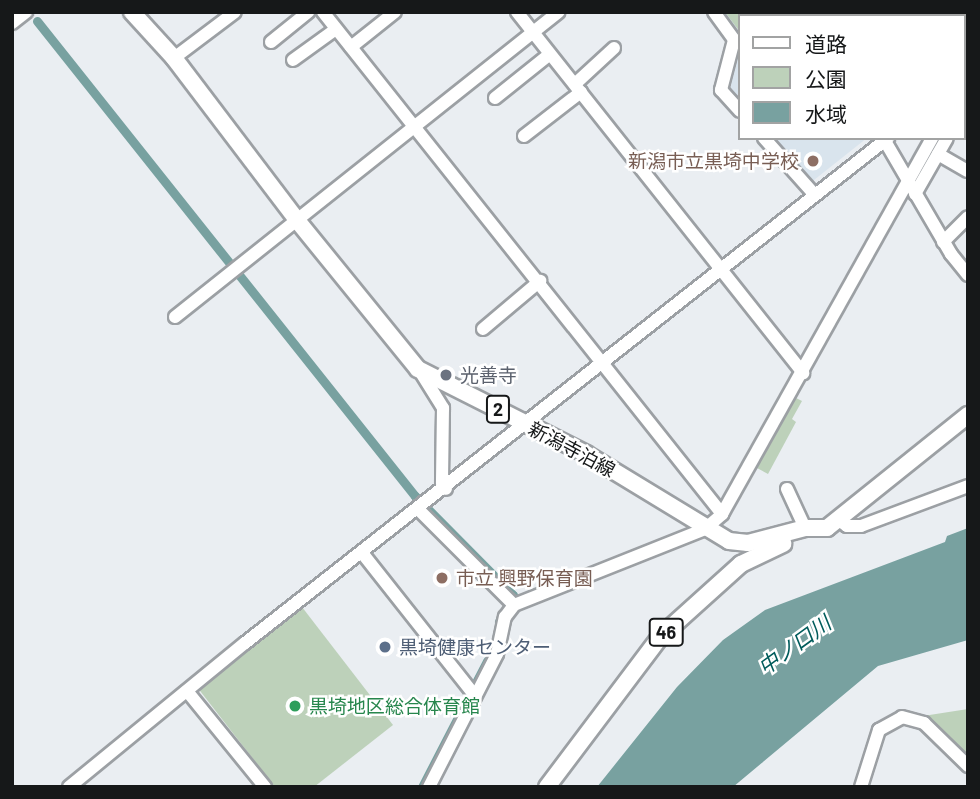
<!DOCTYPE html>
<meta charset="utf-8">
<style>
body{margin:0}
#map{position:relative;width:980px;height:799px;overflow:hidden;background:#eaeef2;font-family:Barlow,"Noto Sans JP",sans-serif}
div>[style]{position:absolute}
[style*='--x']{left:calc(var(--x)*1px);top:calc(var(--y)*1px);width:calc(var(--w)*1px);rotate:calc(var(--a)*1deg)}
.built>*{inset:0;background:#d9e4ed}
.green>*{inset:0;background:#bdd1ba}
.water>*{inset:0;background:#78a1a0}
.canal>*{height:9px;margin:-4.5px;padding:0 4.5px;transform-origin:4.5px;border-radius:4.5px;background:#78a1a0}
.roads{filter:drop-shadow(2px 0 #9ca0a4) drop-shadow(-2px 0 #9ca0a4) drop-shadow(0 2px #9ca0a4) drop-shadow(0 -2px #9ca0a4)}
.minor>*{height:12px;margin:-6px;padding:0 6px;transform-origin:6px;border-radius:6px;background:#fff}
.major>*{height:16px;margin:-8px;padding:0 8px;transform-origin:8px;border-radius:8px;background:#fff}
.dots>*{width:19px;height:19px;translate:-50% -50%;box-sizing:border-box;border:4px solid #fff;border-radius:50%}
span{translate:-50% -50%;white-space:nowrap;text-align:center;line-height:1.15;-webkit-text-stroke:5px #fff;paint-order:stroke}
.shield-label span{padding:2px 5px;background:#fff;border:2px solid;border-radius:5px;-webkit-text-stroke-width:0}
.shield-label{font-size:18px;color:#161819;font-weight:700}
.education-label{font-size:19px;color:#785e54}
.right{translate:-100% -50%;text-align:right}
.left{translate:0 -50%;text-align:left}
.worship-label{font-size:19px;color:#5b616d}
.street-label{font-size:19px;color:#161819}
.service-label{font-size:19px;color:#4e5e75}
.leisure-label{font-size:19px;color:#27864d}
.water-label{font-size:21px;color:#005c5c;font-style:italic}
.frame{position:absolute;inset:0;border:14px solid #161819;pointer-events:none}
.legend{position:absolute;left:738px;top:14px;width:228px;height:126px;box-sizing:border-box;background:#fff;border:2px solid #a2a3a3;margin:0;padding:9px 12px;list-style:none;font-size:21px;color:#161819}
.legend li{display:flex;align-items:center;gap:14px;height:35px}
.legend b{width:35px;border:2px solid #a2a3a3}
</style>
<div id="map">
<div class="built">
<div style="clip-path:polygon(722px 12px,896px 12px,899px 16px,740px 16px,740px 105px,725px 87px,739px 33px)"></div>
<div style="clip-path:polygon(769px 138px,867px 138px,809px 184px)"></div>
</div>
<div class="green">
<div style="clip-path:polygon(725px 12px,826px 12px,829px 16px,740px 16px,740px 32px)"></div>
<div style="clip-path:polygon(794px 397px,802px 401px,792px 419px,796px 422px,768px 474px,757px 468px)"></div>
<div style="clip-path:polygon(302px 607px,393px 725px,314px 787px,275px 787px,197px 687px)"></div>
<div style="clip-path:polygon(968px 709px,968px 757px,923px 716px)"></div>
</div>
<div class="water">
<div style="clip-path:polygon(968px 528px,968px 640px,878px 666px,733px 787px,597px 787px,677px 687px,723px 640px,765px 610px,945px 542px,947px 536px)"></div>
</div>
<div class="canal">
<div style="--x:37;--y:21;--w:607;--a:51.49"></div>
<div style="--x:415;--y:496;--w:139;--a:45.3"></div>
<div style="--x:513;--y:595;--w:30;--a:118"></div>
<div style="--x:422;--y:787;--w:142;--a:-62.7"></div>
</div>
<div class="roads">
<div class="minor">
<div style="--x:323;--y:12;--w:641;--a:51.52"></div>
<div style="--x:517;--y:12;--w:461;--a:51.6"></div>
<div style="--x:714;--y:12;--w:34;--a:54"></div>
<div style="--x:734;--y:40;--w:52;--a:104.6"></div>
<div style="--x:721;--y:90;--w:28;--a:48"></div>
<div style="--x:904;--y:12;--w:4;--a:63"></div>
<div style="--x:12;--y:23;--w:18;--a:-38"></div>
<div style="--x:271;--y:42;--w:48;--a:-39"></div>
<div style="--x:351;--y:47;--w:56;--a:-38.5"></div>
<div style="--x:174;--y:58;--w:76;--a:-37"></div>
<div style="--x:293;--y:60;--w:53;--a:-35.8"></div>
<div style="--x:964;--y:76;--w:7;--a:-56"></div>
<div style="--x:575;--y:84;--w:53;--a:-42.7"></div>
<div style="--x:495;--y:98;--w:70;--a:-38.7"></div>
<div style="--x:964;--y:108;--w:7;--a:-56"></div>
<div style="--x:524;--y:136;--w:72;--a:-37.7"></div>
<div style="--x:764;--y:138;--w:75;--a:48.2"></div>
<div style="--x:885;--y:141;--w:131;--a:59.7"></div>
<div style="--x:951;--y:254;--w:27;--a:51"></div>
<div style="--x:938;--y:154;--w:34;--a:30"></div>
<div style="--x:915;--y:194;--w:64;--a:-60.3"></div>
<div style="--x:943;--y:242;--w:35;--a:-45"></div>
<div style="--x:175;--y:317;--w:490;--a:-38.5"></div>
<div style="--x:483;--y:329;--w:75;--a:-40.1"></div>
<div style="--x:420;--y:371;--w:44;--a:58.1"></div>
<div style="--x:443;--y:408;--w:75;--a:90.8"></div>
<div style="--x:442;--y:483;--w:7;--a:56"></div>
<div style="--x:787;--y:489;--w:43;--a:65.2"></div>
<div style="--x:419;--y:510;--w:134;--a:45"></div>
<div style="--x:839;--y:520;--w:10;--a:37"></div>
<div style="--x:847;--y:526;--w:14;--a:0"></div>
<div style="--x:861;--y:526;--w:114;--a:-20.5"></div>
<div style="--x:363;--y:554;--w:181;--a:51.7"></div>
<div style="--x:187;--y:691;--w:124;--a:50.9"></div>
<div style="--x:69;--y:787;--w:227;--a:-39.3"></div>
<div style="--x:245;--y:643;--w:818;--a:-38.15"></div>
<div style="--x:429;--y:787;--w:149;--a:-62.9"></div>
<div style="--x:497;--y:654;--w:38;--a:-78"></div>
<div style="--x:505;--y:617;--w:15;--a:-53"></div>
<div style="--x:514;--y:605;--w:206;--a:-21.7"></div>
<div style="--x:705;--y:529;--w:23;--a:-41"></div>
<div style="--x:722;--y:514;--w:431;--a:-60.8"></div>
<div style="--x:861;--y:787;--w:60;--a:-72.5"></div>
<div style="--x:879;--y:730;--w:26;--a:-29"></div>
<div style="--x:902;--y:717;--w:23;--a:15"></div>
<div style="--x:924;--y:723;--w:62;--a:44.3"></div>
</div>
<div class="major">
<div style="--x:132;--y:12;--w:62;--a:47.6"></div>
<div style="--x:174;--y:58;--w:202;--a:52.8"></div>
<div style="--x:296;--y:219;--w:193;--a:50.9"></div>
<div style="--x:418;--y:369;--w:188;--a:26.8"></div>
<div style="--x:586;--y:454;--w:167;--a:31.3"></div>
<div style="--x:729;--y:541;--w:19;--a:6"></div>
<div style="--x:748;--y:543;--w:59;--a:-14.7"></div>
<div style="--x:805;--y:528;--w:22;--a:0"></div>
<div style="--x:827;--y:528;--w:181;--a:-38.7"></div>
<div style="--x:547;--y:787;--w:188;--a:-53"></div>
<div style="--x:660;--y:637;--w:109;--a:-42"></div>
<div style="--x:741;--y:564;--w:47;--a:-25.5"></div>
</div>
</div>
<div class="dots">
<div style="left:813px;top:161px;background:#8d6e63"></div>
<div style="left:446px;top:375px;background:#6b7280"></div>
<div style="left:442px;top:578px;background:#8d6e63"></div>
<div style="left:385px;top:647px;background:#5c6f8a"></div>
<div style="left:295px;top:706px;background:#2e9e5b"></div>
</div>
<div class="shield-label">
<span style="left:498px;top:409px">2</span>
<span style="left:666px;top:632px">46</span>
</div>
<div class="education-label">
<span class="right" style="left:799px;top:161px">新潟市立黒埼中学校</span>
<span class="left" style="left:456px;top:578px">市立 興野保育園</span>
</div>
<div class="worship-label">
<span class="left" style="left:460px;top:375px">光善寺</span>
</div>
<div class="street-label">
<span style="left:572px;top:449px;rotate:28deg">新潟寺泊線</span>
</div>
<div class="service-label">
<span class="left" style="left:399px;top:647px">黒埼健康センター</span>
</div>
<div class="leisure-label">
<span class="left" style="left:309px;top:706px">黒埼地区総合体育館</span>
</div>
<div class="water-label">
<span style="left:794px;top:645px;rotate:-36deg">中ノ口川</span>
</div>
<div class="frame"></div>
<ul class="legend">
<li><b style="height:9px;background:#fff"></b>道路</li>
<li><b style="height:19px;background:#bdd1ba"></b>公園</li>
<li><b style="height:19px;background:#78a1a0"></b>水域</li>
</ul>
</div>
